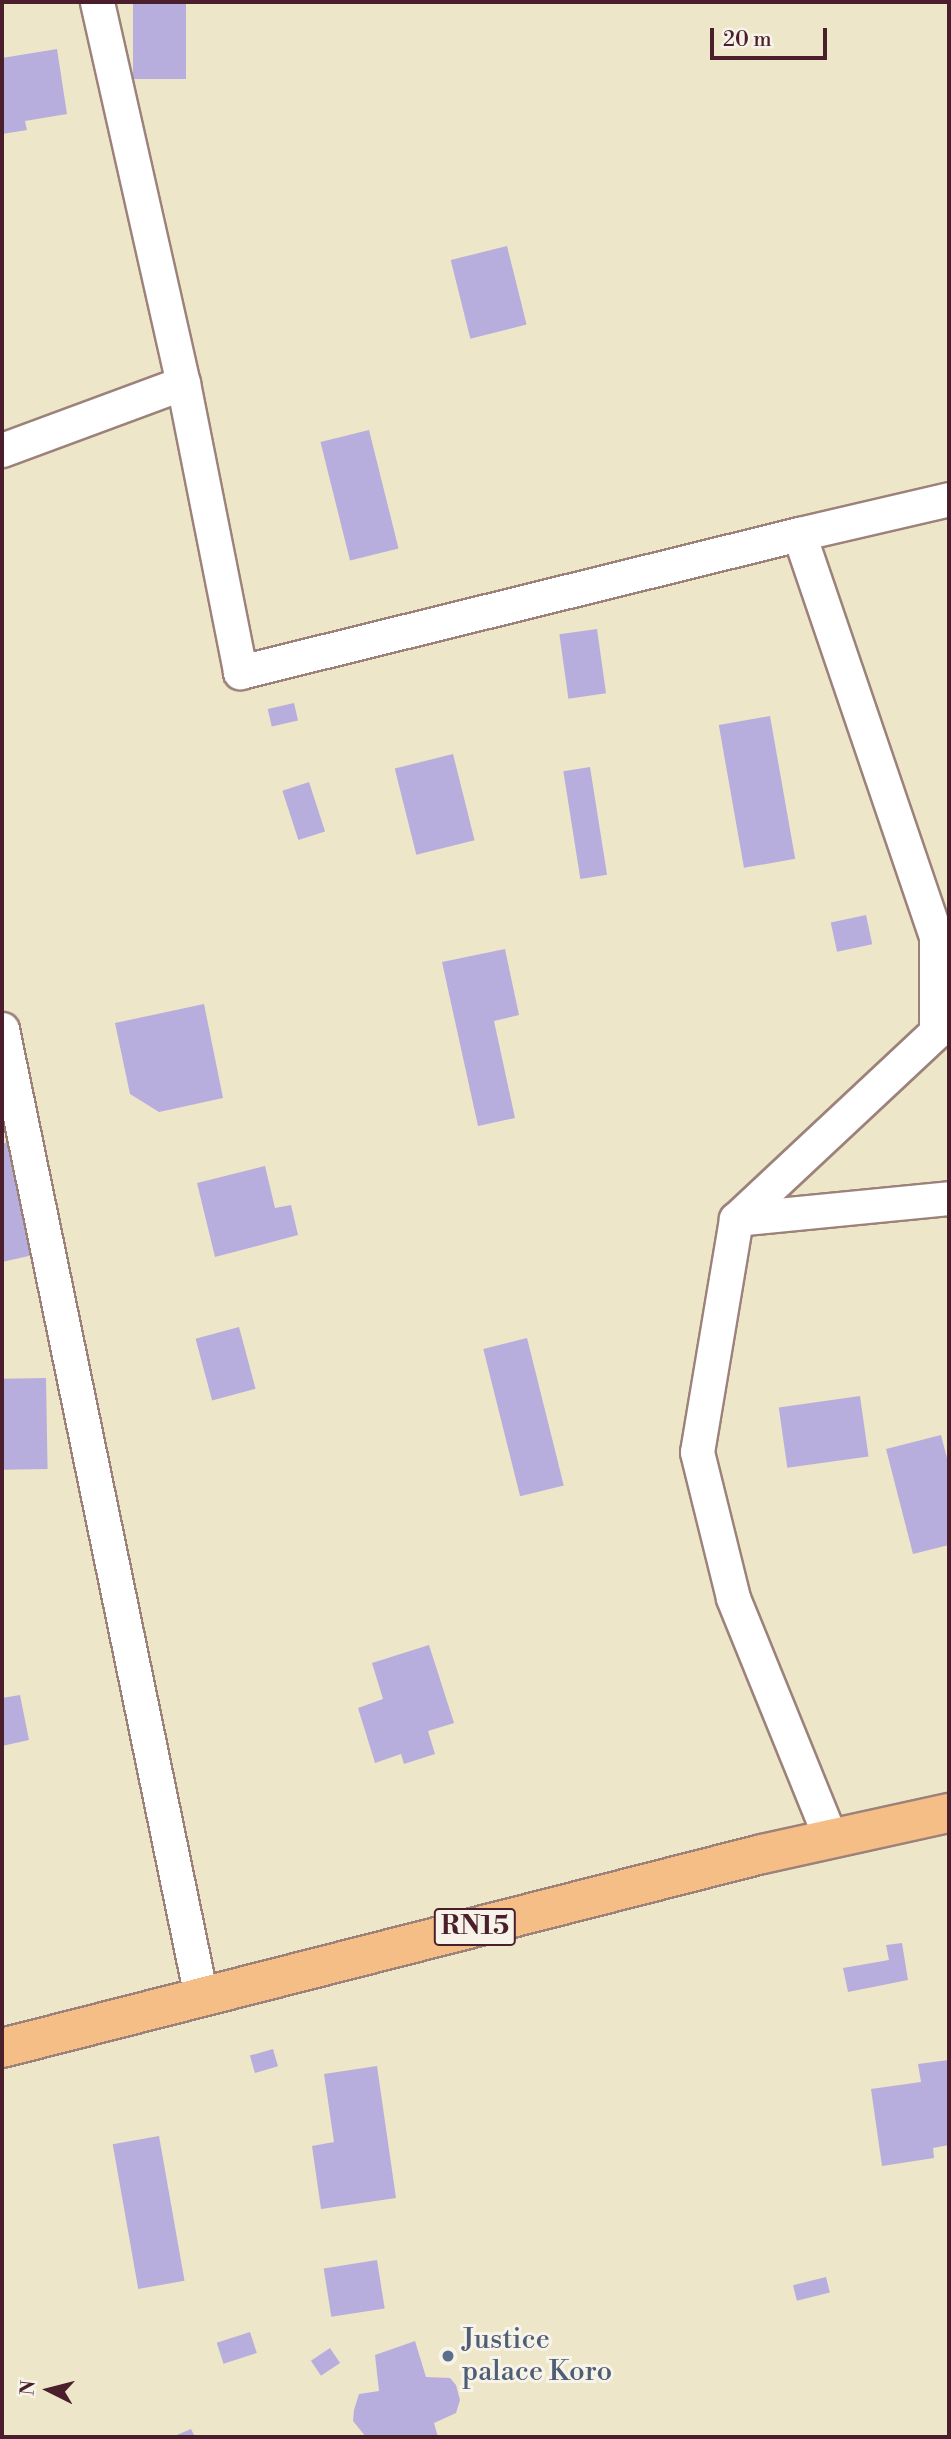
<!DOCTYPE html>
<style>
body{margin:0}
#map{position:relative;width:951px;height:2439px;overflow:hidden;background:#ede6c9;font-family:"Libre Bodoni",serif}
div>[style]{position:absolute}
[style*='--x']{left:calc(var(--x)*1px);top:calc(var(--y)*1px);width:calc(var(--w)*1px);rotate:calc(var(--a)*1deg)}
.building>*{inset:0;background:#b8aedd;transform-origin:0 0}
.roads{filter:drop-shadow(2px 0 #9c827a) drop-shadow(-2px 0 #9c827a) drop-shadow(0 2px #9c827a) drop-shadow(0 -2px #9c827a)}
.minor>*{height:33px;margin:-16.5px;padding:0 16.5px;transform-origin:16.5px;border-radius:16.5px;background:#fff}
.primary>*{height:38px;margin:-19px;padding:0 19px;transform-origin:19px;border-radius:19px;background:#f6be87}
.dots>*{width:19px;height:19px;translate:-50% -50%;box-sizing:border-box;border:4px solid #f7f3e8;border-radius:50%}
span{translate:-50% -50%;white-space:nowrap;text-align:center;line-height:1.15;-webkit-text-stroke:6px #f7f3e8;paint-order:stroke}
.shield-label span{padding:2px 5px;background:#f7f3e8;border:2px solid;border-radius:5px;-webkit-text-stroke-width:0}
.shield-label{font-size:26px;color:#4a1f2b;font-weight:700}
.service-label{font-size:28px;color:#4e5e75}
.left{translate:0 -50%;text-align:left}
.frame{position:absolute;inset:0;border:4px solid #4a1f2b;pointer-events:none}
.north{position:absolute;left:14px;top:2355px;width:70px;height:70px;-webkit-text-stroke:5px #f7f3e8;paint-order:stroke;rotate:276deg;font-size:19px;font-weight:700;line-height:28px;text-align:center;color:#4a1f2b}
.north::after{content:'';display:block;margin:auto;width:24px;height:32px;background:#4a1f2b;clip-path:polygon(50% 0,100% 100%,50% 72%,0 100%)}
.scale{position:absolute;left:710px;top:28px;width:117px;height:32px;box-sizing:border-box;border:4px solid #4a1f2b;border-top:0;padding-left:9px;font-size:21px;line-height:24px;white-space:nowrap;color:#4a1f2b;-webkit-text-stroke:5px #f7f3e8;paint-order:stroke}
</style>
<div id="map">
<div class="building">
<div style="left:133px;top:2px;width:53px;height:77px"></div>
<div style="clip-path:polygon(57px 49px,67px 114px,25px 121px,27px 130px,2px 134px,2px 58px)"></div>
<div style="left:507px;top:246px;width:81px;height:58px;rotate:76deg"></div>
<div style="left:369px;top:430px;width:122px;height:50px;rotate:76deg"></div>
<div style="left:597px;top:629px;width:65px;height:38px;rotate:82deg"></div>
<div style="left:294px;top:703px;width:18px;height:27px;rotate:77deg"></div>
<div style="left:770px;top:716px;width:145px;height:52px;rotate:80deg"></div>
<div style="left:453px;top:754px;width:89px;height:60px;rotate:76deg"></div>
<div style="left:590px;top:767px;width:109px;height:27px;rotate:81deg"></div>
<div style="left:309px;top:782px;width:52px;height:28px;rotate:72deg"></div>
<div style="left:866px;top:915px;width:30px;height:36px;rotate:78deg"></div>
<div style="clip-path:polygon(505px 949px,519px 1015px,494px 1021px,515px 1118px,478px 1126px,442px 962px)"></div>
<div style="clip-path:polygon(204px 1004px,223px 1098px,159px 1112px,130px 1094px,115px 1023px)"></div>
<div style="clip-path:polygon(8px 1142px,33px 1255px,2px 1262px,2px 1144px)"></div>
<div style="clip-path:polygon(265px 1166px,275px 1208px,291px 1205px,298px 1235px,215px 1257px,197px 1183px)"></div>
<div style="left:239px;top:1327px;width:64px;height:45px;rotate:75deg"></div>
<div style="left:527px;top:1338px;width:152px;height:45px;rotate:76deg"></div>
<div style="left:46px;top:1378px;width:91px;height:44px;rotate:89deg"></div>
<div style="left:860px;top:1396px;width:61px;height:82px;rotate:82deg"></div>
<div style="clip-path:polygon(941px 1435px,949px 1466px,949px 1545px,913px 1554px,886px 1449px)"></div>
<div style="clip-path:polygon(429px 1645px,454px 1723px,428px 1731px,435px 1754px,404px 1764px,401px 1754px,375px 1763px,358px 1708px,383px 1699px,372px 1663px)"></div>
<div style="clip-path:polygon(20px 1695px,29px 1740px,2px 1746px,2px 1698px)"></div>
<div style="clip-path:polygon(902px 1943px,908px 1980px,848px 1992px,843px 1968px,889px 1960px,886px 1945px)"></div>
<div style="left:273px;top:2049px;width:18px;height:24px;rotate:74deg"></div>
<div style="clip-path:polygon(949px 2060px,949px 2145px,933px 2148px,934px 2158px,882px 2166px,871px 2089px,921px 2082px,918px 2064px)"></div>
<div style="clip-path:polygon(377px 2066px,396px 2198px,321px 2209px,312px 2146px,334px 2142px,324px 2074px)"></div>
<div style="left:159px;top:2136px;width:147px;height:47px;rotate:80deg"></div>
<div style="left:377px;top:2260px;width:49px;height:54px;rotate:81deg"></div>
<div style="left:826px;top:2277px;width:16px;height:34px;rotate:76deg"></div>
<div style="left:250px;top:2332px;width:22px;height:35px;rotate:72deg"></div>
<div style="clip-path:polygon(415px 2341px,426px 2377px,450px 2378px,456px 2385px,460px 2400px,456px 2413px,434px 2423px,438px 2437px,366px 2437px,353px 2421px,354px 2410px,359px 2394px,379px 2391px,375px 2355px)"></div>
<div style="left:330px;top:2348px;width:18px;height:23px;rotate:56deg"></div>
<div style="clip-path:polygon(191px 2429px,195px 2437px,172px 2437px)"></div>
</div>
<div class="roads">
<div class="minor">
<div style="--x:97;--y:2;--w:391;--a:77.3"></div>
<div style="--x:183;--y:383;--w:295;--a:78.8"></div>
<div style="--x:240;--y:672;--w:576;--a:-13.87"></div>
<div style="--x:799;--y:534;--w:425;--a:71.2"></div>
<div style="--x:936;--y:936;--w:96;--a:90"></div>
<div style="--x:936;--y:1032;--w:274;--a:136.9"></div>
<div style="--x:736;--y:1219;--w:236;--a:99.5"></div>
<div style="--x:697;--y:1452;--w:150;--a:76.1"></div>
<div style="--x:733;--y:1598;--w:260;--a:67.9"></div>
<div style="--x:2;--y:450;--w:193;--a:-20.3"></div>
<div style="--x:799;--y:534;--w:154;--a:-13.1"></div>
<div style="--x:2;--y:1029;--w:988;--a:78.38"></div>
<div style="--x:736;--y:1219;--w:214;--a:-5.6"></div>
</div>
<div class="primary">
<div style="--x:2;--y:2048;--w:784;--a:-14.32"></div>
<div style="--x:762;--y:1854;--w:191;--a:-12.4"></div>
</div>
</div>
<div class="dots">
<div style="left:448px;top:2356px;background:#5c6f8a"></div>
</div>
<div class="shield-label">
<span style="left:475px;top:1927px">RN15</span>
</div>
<div class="service-label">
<span class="left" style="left:462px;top:2356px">Justice<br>palace Koro</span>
</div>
<div class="frame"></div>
<div class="north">N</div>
<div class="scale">20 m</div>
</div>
